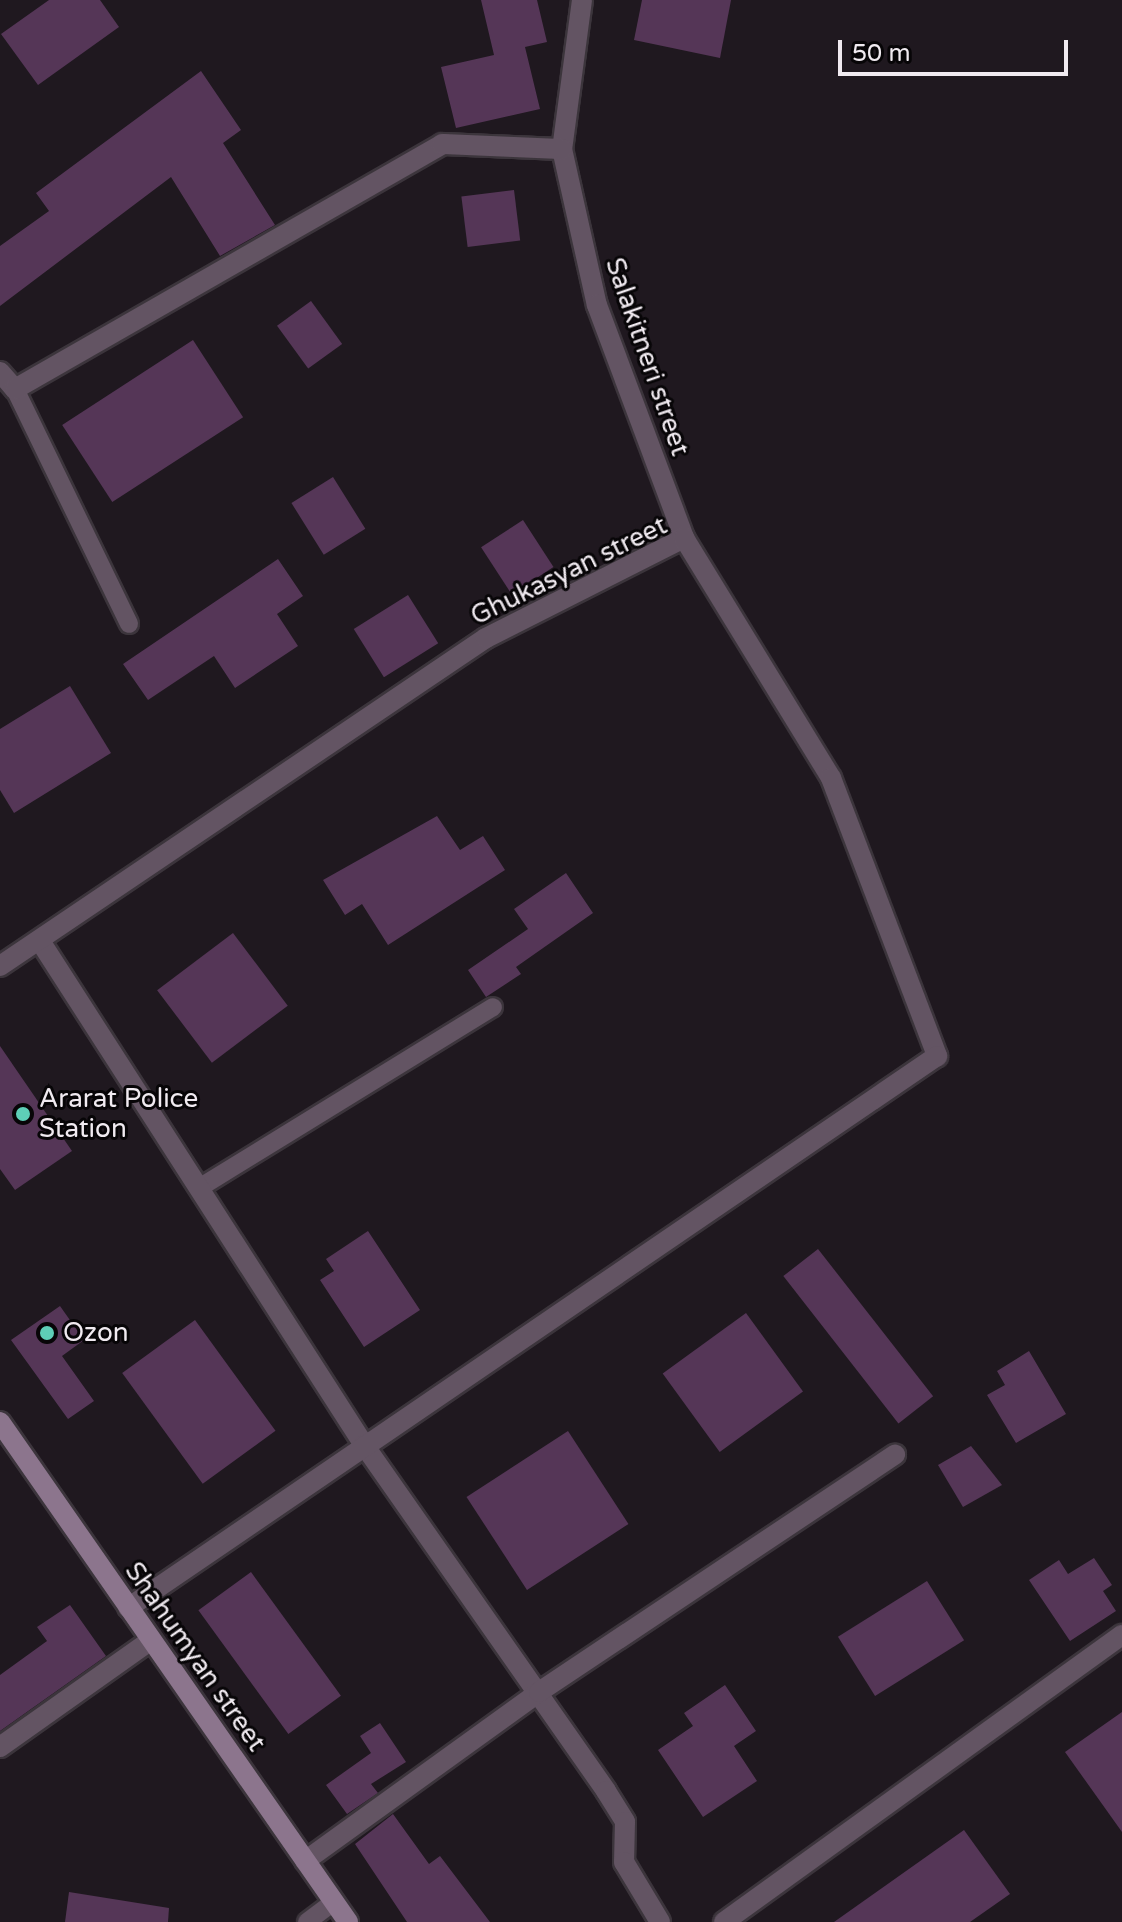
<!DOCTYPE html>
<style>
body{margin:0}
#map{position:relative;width:1122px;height:1922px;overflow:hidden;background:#1f181f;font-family:"Varela Round",sans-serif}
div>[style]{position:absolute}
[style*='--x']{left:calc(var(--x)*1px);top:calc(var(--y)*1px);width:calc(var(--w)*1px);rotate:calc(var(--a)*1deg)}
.building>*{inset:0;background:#553657;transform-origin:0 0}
.roads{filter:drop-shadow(2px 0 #3c353c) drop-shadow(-2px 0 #3c353c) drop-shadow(0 2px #3c353c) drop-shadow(0 -2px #3c353c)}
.lane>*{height:18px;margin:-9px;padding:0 9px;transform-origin:9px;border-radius:9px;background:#635463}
.street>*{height:20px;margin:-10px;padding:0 10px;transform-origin:10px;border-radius:10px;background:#635463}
.secondary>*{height:20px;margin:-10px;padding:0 10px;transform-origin:10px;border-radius:10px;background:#8c758d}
.dots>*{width:22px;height:22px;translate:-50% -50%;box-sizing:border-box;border:4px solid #070507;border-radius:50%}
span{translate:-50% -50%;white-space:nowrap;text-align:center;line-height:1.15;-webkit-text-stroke:6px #070507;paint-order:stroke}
.street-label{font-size:26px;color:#f0eaf0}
.poi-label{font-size:26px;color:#f0eaf0}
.left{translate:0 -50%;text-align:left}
.scale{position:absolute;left:838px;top:40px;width:230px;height:36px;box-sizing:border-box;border:4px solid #f0eaf0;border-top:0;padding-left:10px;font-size:24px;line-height:28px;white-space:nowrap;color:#f0eaf0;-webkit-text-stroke:6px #070507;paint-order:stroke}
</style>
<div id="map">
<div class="building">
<div style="clip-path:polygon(49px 0,100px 0,119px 27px,38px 85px,1px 34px)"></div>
<div style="clip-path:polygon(481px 0,537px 0,547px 42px,525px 47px,540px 109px,456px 128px,441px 67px,494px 55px)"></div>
<div style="clip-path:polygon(642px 0,731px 0,720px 58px,634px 40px)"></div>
<div style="clip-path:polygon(201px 71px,241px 130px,223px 143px,275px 225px,220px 256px,171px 177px,0 306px,0 246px,49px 211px,36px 193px)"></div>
<div style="left:514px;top:190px;width:51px;height:53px;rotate:83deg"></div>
<div style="left:311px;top:301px;width:53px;height:42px;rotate:54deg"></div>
<div style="left:193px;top:340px;width:92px;height:156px;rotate:57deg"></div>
<div style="left:333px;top:477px;width:61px;height:49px;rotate:58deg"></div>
<div style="left:523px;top:520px;width:56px;height:50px;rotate:57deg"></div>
<div style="clip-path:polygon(278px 559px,303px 596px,277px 614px,298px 646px,235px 688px,214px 656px,148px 700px,123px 664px)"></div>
<div style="left:408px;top:595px;width:57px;height:64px;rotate:58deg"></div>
<div style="clip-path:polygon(70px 686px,111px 753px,14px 813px,0 790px,0 729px)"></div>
<div style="clip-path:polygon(437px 816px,460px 850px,483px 836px,505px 870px,388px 945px,362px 904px,345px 915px,323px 880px)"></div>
<div style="clip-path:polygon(566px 873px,593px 913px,516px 967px,521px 974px,486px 997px,468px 970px,528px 929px,514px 909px)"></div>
<div style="left:233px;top:933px;width:91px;height:95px;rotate:53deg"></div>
<div style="clip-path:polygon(0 1046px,72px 1151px,15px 1190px,0 1169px)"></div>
<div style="clip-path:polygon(368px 1231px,420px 1310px,364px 1347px,320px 1280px,334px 1271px,326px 1259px)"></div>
<div style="left:818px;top:1249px;width:187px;height:44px;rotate:52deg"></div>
<div style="clip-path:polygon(60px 1306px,84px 1340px,62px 1356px,94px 1401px,68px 1419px,11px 1340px)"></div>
<div style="left:746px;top:1313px;width:97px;height:103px;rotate:54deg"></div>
<div style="left:195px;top:1320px;width:137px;height:90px;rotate:54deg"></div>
<div style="clip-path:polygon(1029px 1351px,1066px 1414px,1016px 1443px,987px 1395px,1005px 1385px,997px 1371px)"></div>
<div style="left:568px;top:1431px;width:111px;height:121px;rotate:57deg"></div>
<div style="clip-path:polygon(971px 1446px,1002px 1485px,963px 1507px,938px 1465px)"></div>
<div style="clip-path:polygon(1094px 1558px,1112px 1585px,1103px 1591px,1116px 1611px,1070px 1641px,1029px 1580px,1059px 1560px,1068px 1574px)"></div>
<div style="left:251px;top:1572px;width:153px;height:65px;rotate:54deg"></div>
<div style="left:927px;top:1581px;width:70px;height:105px;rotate:58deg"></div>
<div style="clip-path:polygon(70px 1605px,106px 1656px,0 1731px,0 1675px,47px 1641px,37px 1627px)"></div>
<div style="clip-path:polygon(725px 1685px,756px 1731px,734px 1746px,757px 1781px,703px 1817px,658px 1750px,693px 1726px,684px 1713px)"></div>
<div style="clip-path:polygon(1122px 1712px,1122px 1832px,1065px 1752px)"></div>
<div style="clip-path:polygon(380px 1723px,406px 1762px,371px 1784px,378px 1793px,347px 1814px,326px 1785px,371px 1753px,360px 1736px)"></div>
<div style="clip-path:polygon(393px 1814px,429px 1864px,440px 1856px,490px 1922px,407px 1922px,355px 1844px)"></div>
<div style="clip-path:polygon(964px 1830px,1010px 1894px,970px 1922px,834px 1922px)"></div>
<div style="clip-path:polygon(69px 1892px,169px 1908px,168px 1922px,65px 1922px)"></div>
</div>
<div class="roads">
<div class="lane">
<div style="--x:15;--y:389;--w:261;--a:64.1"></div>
<div style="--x:199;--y:1188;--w:345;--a:-31.6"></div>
<div style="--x:307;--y:1922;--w:34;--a:-37"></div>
</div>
<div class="street">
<div style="--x:582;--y:0;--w:150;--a:97.6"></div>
<div style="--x:562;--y:149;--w:160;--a:77.4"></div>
<div style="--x:597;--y:305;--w:249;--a:69.5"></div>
<div style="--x:0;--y:372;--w:23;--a:49"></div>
<div style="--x:15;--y:389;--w:492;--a:-29.8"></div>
<div style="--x:442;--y:144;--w:120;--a:2.4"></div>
<div style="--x:40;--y:941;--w:599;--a:57.26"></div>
<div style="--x:364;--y:1445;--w:422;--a:55"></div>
<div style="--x:606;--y:1791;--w:36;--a:58"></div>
<div style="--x:625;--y:1822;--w:40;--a:91.4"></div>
<div style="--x:624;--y:1862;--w:70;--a:59"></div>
<div style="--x:0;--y:966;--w:586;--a:-34.02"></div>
<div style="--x:486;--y:638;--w:222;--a:-26.8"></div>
<div style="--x:684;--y:538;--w:281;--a:58.5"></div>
<div style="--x:831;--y:778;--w:298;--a:69.1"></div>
<div style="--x:937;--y:1056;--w:979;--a:145.69"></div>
<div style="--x:0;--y:1747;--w:185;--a:-35.3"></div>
<div style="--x:305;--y:1861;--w:289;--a:-35.8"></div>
<div style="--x:539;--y:1692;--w:428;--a:-33.7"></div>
<div style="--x:724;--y:1922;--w:491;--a:-35.8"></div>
</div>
<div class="secondary">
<div style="--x:0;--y:1422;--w:609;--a:55.16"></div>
</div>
</div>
<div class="dots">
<div style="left:23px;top:1114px;background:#5eceb7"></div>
<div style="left:47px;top:1333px;background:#5eceb7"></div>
</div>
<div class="street-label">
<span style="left:647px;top:357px;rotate:71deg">Salakitneri street</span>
<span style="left:569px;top:571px;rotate:-26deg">Ghukasyan street</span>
<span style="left:195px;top:1657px;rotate:55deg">Shahumyan street</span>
</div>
<div class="poi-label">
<span class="left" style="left:39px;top:1114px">Ararat Police<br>Station</span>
<span class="left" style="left:63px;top:1333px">Ozon</span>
</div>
<div class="scale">50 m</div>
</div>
